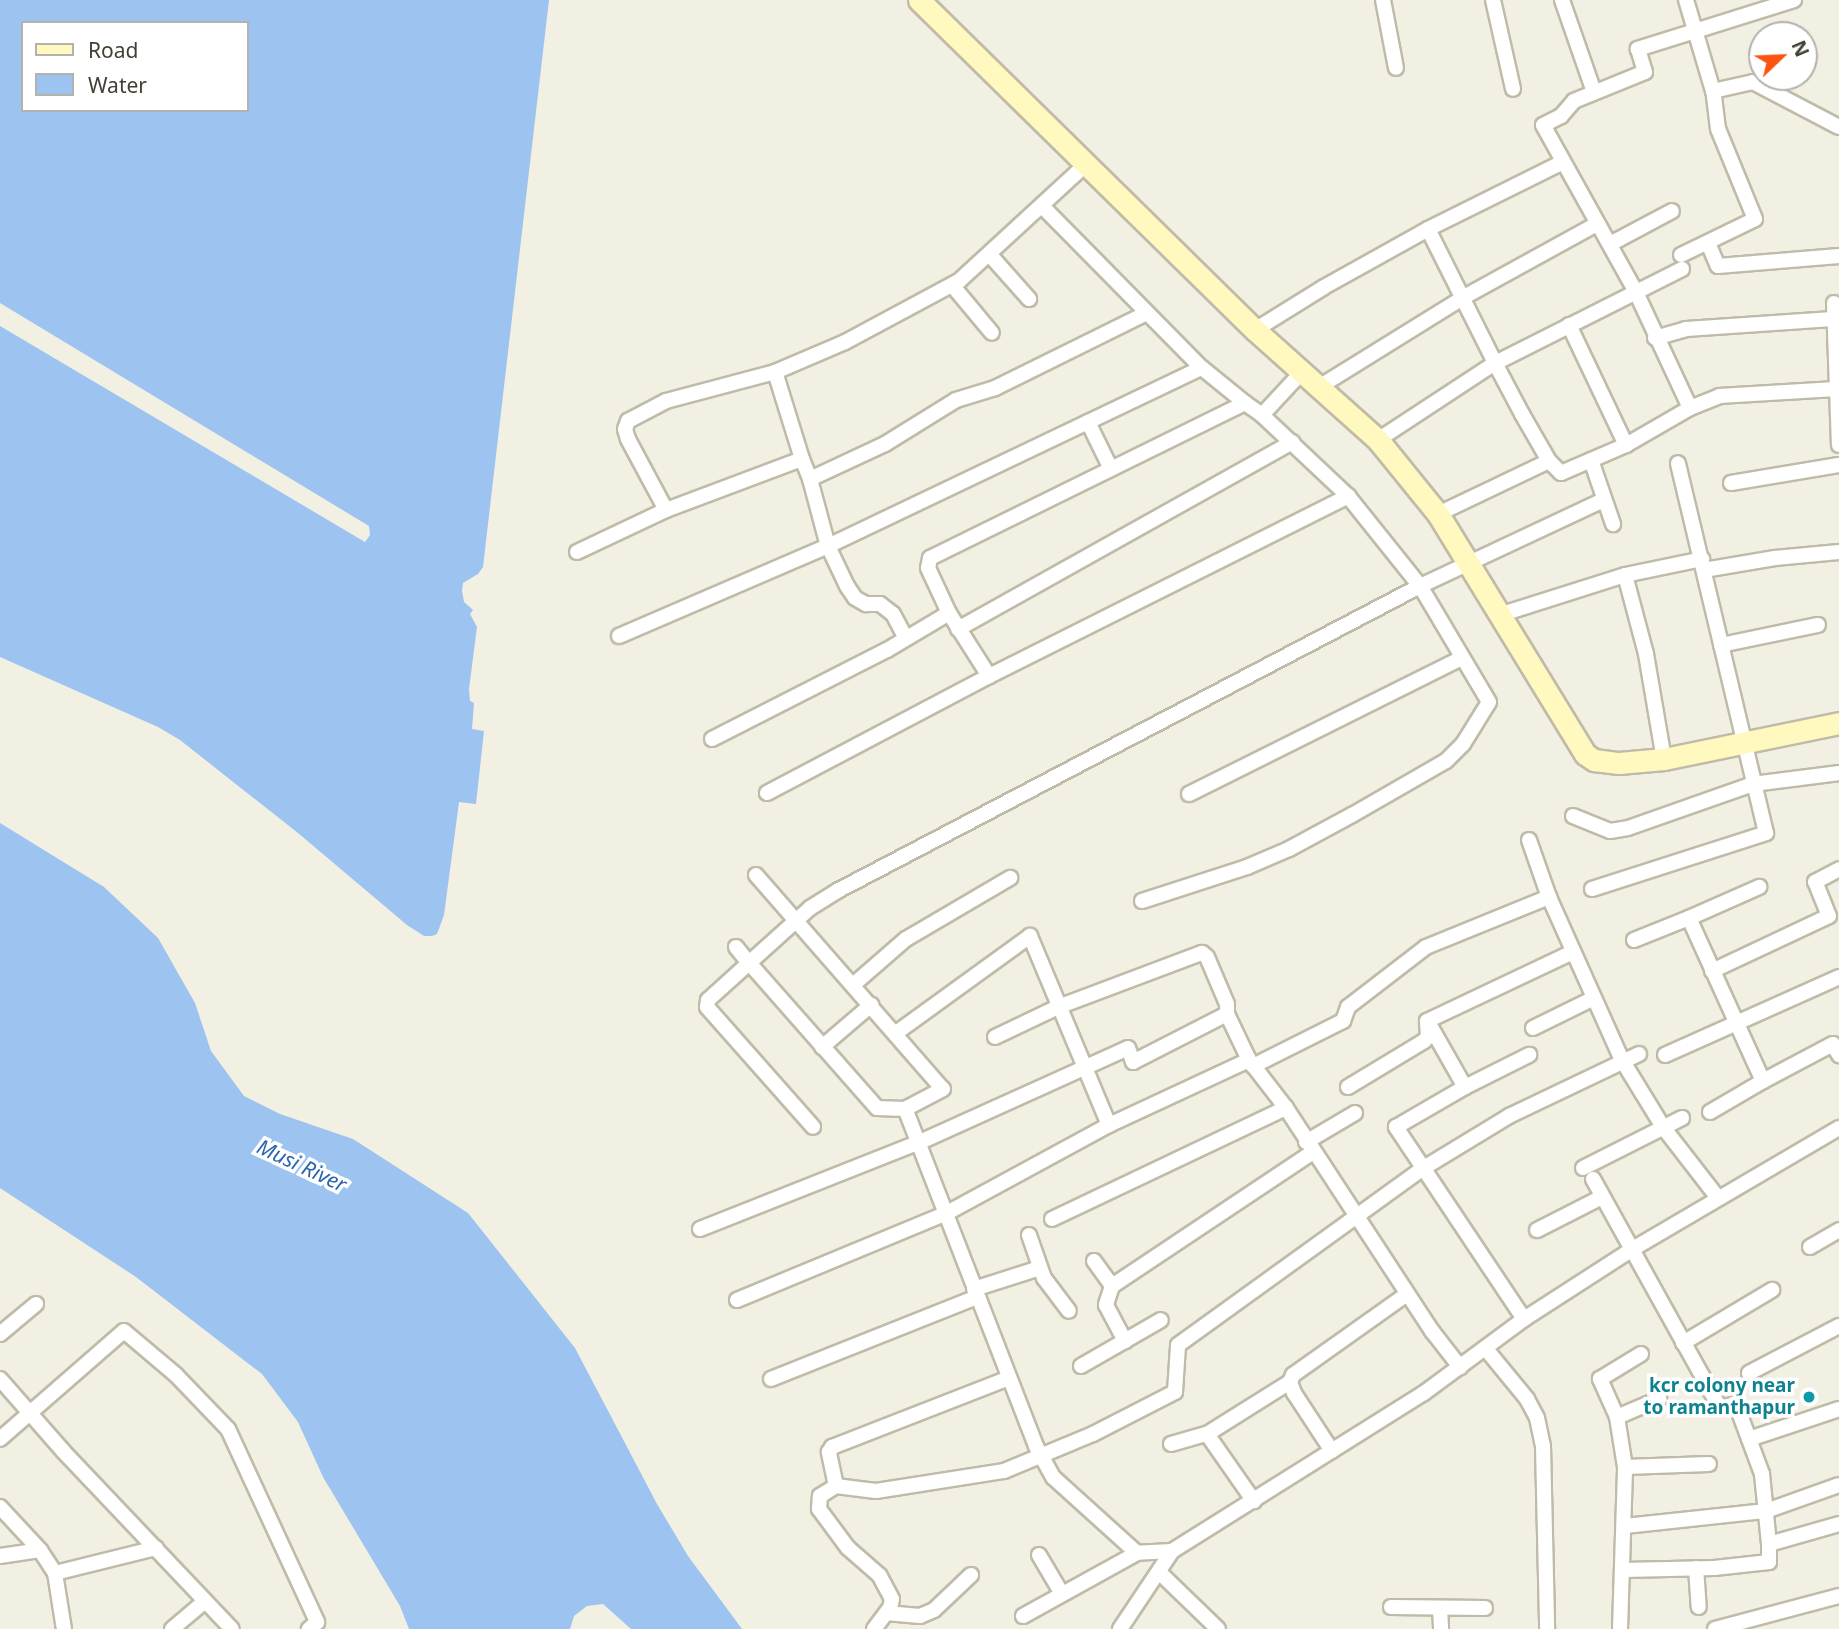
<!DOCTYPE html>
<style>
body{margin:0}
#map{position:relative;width:1839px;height:1629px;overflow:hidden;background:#f2efe3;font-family:"Noto Sans",sans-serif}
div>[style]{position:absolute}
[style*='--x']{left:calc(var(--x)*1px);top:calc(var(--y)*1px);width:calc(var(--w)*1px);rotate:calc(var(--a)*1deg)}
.water>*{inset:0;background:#9dc3f0}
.roads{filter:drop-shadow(2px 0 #c0bba8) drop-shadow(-2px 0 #c0bba8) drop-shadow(0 2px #c0bba8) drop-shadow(0 -2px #c0bba8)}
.street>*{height:14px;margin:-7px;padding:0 7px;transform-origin:7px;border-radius:7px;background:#fff}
.secondary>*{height:21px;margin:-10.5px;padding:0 10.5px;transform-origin:10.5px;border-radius:10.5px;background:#fff8bf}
.dots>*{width:19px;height:19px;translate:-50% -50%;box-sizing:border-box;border:4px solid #fff;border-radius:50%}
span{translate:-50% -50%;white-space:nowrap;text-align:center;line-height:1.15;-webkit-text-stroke:7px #fff;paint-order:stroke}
.culture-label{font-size:19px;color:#0d838f;font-weight:700}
.right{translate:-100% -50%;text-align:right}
.water-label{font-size:21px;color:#2c66af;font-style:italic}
.legend{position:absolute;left:21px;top:21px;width:228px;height:91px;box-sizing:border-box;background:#fff;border:2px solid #b4b2ad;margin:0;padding:9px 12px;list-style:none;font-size:21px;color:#433f33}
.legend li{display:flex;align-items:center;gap:14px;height:35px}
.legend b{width:35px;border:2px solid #b4b2ad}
.north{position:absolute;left:1748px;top:21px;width:70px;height:70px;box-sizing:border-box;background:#fff;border:2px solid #b4b2ad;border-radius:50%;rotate:67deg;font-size:19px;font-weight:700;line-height:28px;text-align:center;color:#433f33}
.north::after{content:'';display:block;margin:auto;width:24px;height:32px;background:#fb5410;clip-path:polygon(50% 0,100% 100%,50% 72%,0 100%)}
</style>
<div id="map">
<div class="water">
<div style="clip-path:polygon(evenodd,0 0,549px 0,483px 567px,478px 574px,463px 583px,462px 591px,464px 602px,473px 610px,470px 614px,477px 627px,469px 689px,470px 701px,474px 703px,472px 729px,484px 731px,476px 804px,459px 802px,444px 915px,437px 934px,432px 936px,424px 936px,407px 925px,298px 833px,180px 740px,158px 727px,0 657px,0 326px,365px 542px,370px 535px,369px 526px,0 303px,0 0,23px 23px,247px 23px,247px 110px,23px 110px,23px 23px)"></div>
<div style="clip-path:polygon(0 823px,104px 887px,158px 938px,195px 1003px,211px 1051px,244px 1096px,280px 1114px,353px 1139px,468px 1213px,575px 1348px,657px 1504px,688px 1556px,742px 1629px,631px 1629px,603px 1604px,587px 1606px,574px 1616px,570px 1629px,409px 1629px,400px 1606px,323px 1477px,298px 1422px,262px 1374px,136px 1277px,0 1188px)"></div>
</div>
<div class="roads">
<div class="street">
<div style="--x:1383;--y:0;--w:69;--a:79.2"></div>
<div style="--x:1493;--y:0;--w:91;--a:77.3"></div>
<div style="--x:1562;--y:0;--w:97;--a:70.8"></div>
<div style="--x:1794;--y:0;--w:164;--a:162.6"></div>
<div style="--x:1638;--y:49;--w:24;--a:73"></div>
<div style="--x:1645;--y:72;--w:77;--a:157.8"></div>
<div style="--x:1574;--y:101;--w:20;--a:131"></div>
<div style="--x:1561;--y:116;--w:20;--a:153"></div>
<div style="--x:1543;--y:125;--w:189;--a:60.9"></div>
<div style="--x:1635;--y:290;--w:130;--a:65"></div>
<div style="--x:1690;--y:408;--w:31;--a:-22"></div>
<div style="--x:1719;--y:396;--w:117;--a:-3.4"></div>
<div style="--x:1713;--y:91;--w:41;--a:-12.7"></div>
<div style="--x:1753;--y:82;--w:97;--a:27.6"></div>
<div style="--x:1042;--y:206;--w:228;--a:45.4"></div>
<div style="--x:1428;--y:229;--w:151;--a:-26.4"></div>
<div style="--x:1708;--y:243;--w:25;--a:67"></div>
<div style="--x:1718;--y:266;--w:121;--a:-4.7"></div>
<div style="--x:1610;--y:244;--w:70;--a:-28"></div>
<div style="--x:990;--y:255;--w:59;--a:48.4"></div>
<div style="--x:1681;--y:255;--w:82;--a:-25.9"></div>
<div style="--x:1755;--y:219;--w:97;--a:-112.3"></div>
<div style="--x:1718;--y:129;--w:38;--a:-97"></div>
<div style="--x:1713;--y:91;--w:95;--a:-106.5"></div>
<div style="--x:1682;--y:269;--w:209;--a:153.3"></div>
<div style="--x:1495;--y:363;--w:58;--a:62.1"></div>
<div style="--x:1522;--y:414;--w:54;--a:60.1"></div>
<div style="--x:1549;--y:461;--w:17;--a:45"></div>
<div style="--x:1561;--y:473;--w:71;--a:-23.3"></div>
<div style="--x:1626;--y:445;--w:74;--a:-30"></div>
<div style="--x:952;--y:285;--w:62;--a:50.2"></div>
<div style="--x:1834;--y:303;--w:142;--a:88"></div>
<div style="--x:1569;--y:325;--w:133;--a:64.6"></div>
<div style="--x:1255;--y:330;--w:81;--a:-31.9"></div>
<div style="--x:1324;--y:287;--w:119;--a:-29.1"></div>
<div style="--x:1428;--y:229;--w:150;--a:63.4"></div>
<div style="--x:1495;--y:363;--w:140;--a:146.7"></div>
<div style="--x:1655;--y:338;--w:32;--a:-16"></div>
<div style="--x:1686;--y:329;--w:147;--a:-3.9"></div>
<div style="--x:1319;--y:387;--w:171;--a:-31.8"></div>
<div style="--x:1464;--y:297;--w:152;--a:-28.8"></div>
<div style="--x:1245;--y:403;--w:21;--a:35"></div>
<div style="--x:1262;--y:415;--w:59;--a:-47.1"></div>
<div style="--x:1088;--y:422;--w:52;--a:63.9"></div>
<div style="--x:802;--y:459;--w:22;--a:68"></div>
<div style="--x:810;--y:479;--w:83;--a:-25"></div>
<div style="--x:885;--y:444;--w:84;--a:-31.8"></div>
<div style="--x:956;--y:400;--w:41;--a:-17.1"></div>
<div style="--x:995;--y:388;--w:169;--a:-26.3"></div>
<div style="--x:1591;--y:460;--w:68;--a:71"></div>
<div style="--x:810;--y:479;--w:69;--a:75"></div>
<div style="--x:828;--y:546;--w:44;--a:64.6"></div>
<div style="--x:847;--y:586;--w:14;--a:56"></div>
<div style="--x:855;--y:598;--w:13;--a:29"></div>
<div style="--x:866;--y:604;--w:14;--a:0"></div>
<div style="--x:880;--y:604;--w:16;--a:38"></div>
<div style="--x:893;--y:614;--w:27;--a:62"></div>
<div style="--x:1731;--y:483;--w:109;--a:-9.5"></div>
<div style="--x:666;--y:510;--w:81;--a:-118.2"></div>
<div style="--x:628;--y:439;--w:10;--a:-107"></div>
<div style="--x:625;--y:429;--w:9;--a:-69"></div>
<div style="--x:628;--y:421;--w:43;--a:-27.8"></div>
<div style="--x:666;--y:401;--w:113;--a:-14.9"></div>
<div style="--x:1438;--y:514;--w:123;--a:-25.5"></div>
<div style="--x:577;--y:552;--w:98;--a:-25.3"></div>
<div style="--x:666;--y:510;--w:145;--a:-20.6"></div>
<div style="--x:802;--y:459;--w:91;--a:-107.2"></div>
<div style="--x:775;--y:372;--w:76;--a:-23.2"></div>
<div style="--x:845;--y:342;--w:129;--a:-28.2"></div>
<div style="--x:959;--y:281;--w:171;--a:-42.6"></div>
<div style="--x:1704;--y:570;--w:72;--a:-9.6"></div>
<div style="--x:1775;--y:558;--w:64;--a:-5.4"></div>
<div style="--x:1625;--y:575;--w:82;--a:75.1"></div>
<div style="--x:1646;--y:654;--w:107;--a:80.3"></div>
<div style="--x:1499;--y:615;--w:132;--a:-17.6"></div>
<div style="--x:1625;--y:575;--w:79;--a:-11.7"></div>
<div style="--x:958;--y:629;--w:383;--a:-29.2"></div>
<div style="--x:619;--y:636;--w:228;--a:-23.3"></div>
<div style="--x:828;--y:546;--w:414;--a:-25.5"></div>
<div style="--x:1202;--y:368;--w:55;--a:39.1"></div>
<div style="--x:1245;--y:403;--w:351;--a:153.8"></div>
<div style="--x:930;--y:558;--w:10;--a:101"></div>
<div style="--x:928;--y:568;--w:50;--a:65"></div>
<div style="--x:949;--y:613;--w:75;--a:57.6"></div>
<div style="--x:989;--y:676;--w:251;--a:152.2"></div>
<div style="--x:1721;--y:645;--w:99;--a:-11.7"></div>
<div style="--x:989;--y:676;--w:402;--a:-26.6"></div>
<div style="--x:712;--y:739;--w:196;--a:-27"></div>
<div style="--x:887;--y:650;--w:72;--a:-30.8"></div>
<div style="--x:1189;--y:794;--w:305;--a:-26.5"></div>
<div style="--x:1573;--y:816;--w:40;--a:22"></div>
<div style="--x:1610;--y:831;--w:18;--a:-9"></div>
<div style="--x:1628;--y:828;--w:133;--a:-19.4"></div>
<div style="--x:1753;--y:784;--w:87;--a:-7.3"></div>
<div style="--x:1529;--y:840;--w:60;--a:70.7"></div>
<div style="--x:756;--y:875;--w:284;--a:48.9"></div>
<div style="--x:943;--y:1089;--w:43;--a:152.2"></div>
<div style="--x:1592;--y:889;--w:183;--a:-17.8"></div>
<div style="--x:1766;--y:833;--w:380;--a:-103.4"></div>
<div style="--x:1142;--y:901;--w:110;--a:-17.9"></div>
<div style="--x:1247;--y:867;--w:46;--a:-23.2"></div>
<div style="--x:1289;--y:849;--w:72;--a:-28.4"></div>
<div style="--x:1352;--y:815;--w:108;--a:-29.9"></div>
<div style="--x:1446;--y:761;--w:24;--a:-45"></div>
<div style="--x:1463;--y:744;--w:49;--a:-58.2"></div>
<div style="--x:1489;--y:702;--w:135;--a:-120.7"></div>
<div style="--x:1420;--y:586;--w:115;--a:-128.7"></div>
<div style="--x:1348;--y:496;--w:118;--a:-136.7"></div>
<div style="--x:1689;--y:918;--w:77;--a:-23.9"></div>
<div style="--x:1634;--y:940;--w:59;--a:-21.8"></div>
<div style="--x:1689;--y:918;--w:179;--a:65.6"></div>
<div style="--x:1763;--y:1081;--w:79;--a:-27.9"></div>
<div style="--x:1833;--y:1044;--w:13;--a:61"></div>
<div style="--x:736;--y:947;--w:21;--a:51"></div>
<div style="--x:749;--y:963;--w:55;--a:137.9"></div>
<div style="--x:708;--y:1000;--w:7;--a:98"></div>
<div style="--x:707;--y:1007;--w:160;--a:48.5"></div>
<div style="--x:1712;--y:971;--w:129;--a:-25.2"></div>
<div style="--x:1829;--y:916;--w:37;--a:-112"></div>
<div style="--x:1815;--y:882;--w:27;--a:-28"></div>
<div style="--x:853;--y:985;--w:70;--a:-41"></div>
<div style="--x:906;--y:939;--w:121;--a:-30.4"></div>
<div style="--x:1428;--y:1022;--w:75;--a:60.4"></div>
<div style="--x:1533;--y:1028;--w:68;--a:-26.2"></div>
<div style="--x:995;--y:1037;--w:70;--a:-25.5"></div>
<div style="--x:1058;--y:1007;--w:154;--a:-20.6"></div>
<div style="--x:1202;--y:953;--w:6;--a:39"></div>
<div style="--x:1207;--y:957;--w:51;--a:66.9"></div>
<div style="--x:1227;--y:1004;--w:10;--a:90"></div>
<div style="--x:822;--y:1047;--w:65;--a:-40.6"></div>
<div style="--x:1665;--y:1055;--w:191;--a:-24.1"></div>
<div style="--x:1253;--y:1066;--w:101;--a:-26.6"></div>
<div style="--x:1343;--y:1021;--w:15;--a:-70"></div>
<div style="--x:1348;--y:1007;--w:98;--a:-37.6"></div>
<div style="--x:1426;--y:947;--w:133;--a:-22.1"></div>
<div style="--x:1549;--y:897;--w:179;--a:65.9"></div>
<div style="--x:1622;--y:1060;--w:79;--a:58.5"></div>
<div style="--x:1663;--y:1127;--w:90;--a:52.2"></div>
<div style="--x:1348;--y:1087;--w:89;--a:-31.2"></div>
<div style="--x:1424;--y:1041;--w:6;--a:-45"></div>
<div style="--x:1428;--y:1037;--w:16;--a:-94"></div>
<div style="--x:1427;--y:1021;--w:161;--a:-25.3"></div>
<div style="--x:1710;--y:1112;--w:61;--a:-30.3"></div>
<div style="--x:1109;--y:1125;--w:154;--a:-24.9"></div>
<div style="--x:1306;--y:1142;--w:57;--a:-30.6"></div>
<div style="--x:1583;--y:1168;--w:111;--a:-26.8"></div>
<div style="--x:1593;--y:1179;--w:262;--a:61"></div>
<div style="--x:1720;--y:1408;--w:16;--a:-14"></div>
<div style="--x:1736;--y:1404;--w:75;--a:69.6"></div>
<div style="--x:1762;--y:1474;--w:70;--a:84.3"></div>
<div style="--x:1769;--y:1544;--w:18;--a:90"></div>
<div style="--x:1769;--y:1562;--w:55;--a:173.8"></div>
<div style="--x:1714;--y:1568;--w:91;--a:178.7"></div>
<div style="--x:1052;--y:1219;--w:259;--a:-25.4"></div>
<div style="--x:700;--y:1229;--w:237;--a:-21.6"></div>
<div style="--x:920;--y:1142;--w:228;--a:-24.3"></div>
<div style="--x:1128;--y:1048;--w:15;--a:70"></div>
<div style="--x:1133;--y:1062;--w:106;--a:-27.1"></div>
<div style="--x:1227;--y:1014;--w:51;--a:64.4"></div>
<div style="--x:1249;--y:1060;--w:61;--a:52.4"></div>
<div style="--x:1286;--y:1108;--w:267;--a:56.8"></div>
<div style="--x:1432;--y:1331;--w:46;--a:52.1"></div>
<div style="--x:1537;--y:1230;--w:73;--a:-26.9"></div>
<div style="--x:1029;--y:1235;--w:46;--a:70.8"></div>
<div style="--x:1044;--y:1278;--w:41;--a:52.9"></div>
<div style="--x:1810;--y:1247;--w:34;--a:-30"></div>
<div style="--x:1094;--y:1261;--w:31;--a:54"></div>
<div style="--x:1112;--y:1286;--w:20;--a:108"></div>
<div style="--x:1106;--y:1305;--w:41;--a:62.2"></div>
<div style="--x:1112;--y:1286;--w:242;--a:-33.7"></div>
<div style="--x:974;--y:1289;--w:69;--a:-17.7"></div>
<div style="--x:737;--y:1300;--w:225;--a:-22.5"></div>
<div style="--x:945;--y:1214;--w:187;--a:-28.5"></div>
<div style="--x:1109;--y:1125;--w:205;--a:-112.7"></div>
<div style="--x:1030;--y:936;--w:165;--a:144.1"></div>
<div style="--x:1524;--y:1319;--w:231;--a:-123.7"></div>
<div style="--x:1396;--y:1127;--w:80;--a:-30.1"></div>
<div style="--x:1465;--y:1087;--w:72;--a:-26.6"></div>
<div style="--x:0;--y:1334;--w:47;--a:-39.8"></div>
<div style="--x:1683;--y:1343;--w:104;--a:-30.8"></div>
<div style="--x:1486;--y:1349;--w:65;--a:50.6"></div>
<div style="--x:1527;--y:1399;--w:21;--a:62"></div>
<div style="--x:1537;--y:1418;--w:29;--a:78"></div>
<div style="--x:1543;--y:1446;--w:183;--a:88.7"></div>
<div style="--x:1081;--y:1366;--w:92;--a:-29.9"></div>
<div style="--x:1749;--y:1373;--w:102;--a:-27.6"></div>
<div style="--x:0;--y:1379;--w:96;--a:48.8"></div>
<div style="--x:63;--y:1451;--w:245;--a:46.5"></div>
<div style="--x:771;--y:1379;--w:222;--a:-21.7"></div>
<div style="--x:1617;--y:1417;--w:42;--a:-114.1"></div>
<div style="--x:1600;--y:1379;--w:48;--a:-31.4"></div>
<div style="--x:1207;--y:1434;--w:82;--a:55"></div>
<div style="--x:0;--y:1439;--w:164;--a:-41.1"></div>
<div style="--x:124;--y:1331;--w:68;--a:40.2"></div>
<div style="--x:176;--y:1375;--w:75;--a:46.1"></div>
<div style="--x:228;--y:1429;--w:213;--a:65.2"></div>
<div style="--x:317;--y:1622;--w:11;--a:139"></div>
<div style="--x:1749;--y:1439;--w:95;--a:-18.4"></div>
<div style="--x:1171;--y:1444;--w:37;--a:-16"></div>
<div style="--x:1207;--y:1434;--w:98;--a:-32.1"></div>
<div style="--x:1332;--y:1451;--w:69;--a:-123.2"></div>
<div style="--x:1294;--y:1393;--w:12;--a:-110"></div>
<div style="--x:1290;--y:1382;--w:8;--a:-67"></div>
<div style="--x:1293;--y:1375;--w:140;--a:-35.4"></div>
<div style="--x:1625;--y:1467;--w:84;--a:-2"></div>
<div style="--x:836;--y:1486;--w:35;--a:-102"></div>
<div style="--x:829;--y:1452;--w:6;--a:-59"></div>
<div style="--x:832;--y:1447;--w:190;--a:-21.3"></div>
<div style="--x:0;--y:1507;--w:59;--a:47.1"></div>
<div style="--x:40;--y:1550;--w:27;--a:57"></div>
<div style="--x:55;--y:1573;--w:57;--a:80.9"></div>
<div style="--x:1625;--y:1526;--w:142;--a:-6.1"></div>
<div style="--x:1766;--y:1511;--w:77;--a:-19.6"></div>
<div style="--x:1769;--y:1544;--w:73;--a:-15.9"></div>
<div style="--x:1172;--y:1551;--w:35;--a:177"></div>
<div style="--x:1137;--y:1553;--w:113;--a:-137.9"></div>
<div style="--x:1053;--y:1477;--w:35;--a:-119"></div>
<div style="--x:1036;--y:1446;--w:362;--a:-111.2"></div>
<div style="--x:905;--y:1109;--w:28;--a:-178"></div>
<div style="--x:877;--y:1108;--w:193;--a:-131.4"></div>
<div style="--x:749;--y:963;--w:82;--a:-42"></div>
<div style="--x:810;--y:908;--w:34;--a:-32"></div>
<div style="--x:839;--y:890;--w:656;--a:-27.62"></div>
<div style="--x:1420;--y:586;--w:203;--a:-25.1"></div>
<div style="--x:1039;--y:1555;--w:45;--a:59.5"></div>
<div style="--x:0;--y:1556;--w:40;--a:-8.5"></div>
<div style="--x:1696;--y:1568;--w:39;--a:86"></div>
<div style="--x:1159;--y:1572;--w:82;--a:44"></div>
<div style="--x:55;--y:1573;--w:104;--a:-13.9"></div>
<div style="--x:1391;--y:1607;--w:94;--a:0.6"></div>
<div style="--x:1440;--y:1608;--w:21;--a:87"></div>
<div style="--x:886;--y:1613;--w:34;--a:5"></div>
<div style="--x:920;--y:1616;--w:15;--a:-23"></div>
<div style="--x:934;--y:1610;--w:51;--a:-43.4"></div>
<div style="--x:1023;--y:1616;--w:130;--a:-28.9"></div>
<div style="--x:172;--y:1629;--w:42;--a:-40.2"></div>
<div style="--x:874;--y:1629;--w:26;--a:-53"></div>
<div style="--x:890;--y:1608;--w:9;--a:-77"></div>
<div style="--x:892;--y:1599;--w:27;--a:-118"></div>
<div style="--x:879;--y:1575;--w:41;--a:-138.9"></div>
<div style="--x:848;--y:1548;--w:49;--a:-126.6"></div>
<div style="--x:819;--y:1509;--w:13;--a:-86"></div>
<div style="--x:820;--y:1496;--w:19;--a:-32"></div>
<div style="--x:836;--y:1486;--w:40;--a:7.1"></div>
<div style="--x:876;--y:1491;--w:130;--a:-8.9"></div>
<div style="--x:1004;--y:1471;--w:96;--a:-22.6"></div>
<div style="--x:1093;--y:1434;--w:92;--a:-27.1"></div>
<div style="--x:1175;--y:1392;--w:47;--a:-86.3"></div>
<div style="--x:1178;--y:1345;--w:301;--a:-35.8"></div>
<div style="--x:1422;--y:1169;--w:102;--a:-31.3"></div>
<div style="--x:1509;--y:1116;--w:144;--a:-25.5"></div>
<div style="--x:1120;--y:1629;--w:94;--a:-56.3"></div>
<div style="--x:1172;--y:1551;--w:297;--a:-32.1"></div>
<div style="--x:1424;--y:1393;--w:124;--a:-36.5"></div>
<div style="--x:1524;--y:1319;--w:127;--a:-32.8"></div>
<div style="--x:1631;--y:1250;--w:241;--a:-30.4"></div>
<div style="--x:1620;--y:1629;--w:162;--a:-88.2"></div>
<div style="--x:1625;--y:1467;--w:51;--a:-99.1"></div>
<div style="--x:1617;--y:1417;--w:46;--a:-23.2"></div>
<div style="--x:1715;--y:1629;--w:128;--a:-14.9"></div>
</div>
<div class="secondary">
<div style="--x:919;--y:0;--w:471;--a:44.5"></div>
<div style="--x:1255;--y:330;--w:165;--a:41.8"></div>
<div style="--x:1378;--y:440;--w:95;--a:51"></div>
<div style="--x:1438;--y:514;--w:281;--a:58.5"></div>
<div style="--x:1585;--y:754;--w:11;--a:34"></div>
<div style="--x:1594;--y:760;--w:25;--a:7"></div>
<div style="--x:1619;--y:763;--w:45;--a:-5.1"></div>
<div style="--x:1664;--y:759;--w:179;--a:-11.6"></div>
</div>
</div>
<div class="dots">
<div style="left:1809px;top:1397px;background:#0f9aa8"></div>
</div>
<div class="culture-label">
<span class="right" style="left:1795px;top:1397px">kcr colony near<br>to ramanthapur</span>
</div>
<div class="water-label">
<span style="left:302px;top:1165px;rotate:25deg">Musi River</span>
</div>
<ul class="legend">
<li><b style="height:9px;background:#fff8bf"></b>Road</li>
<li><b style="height:19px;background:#9dc3f0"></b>Water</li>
</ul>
<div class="north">N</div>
</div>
